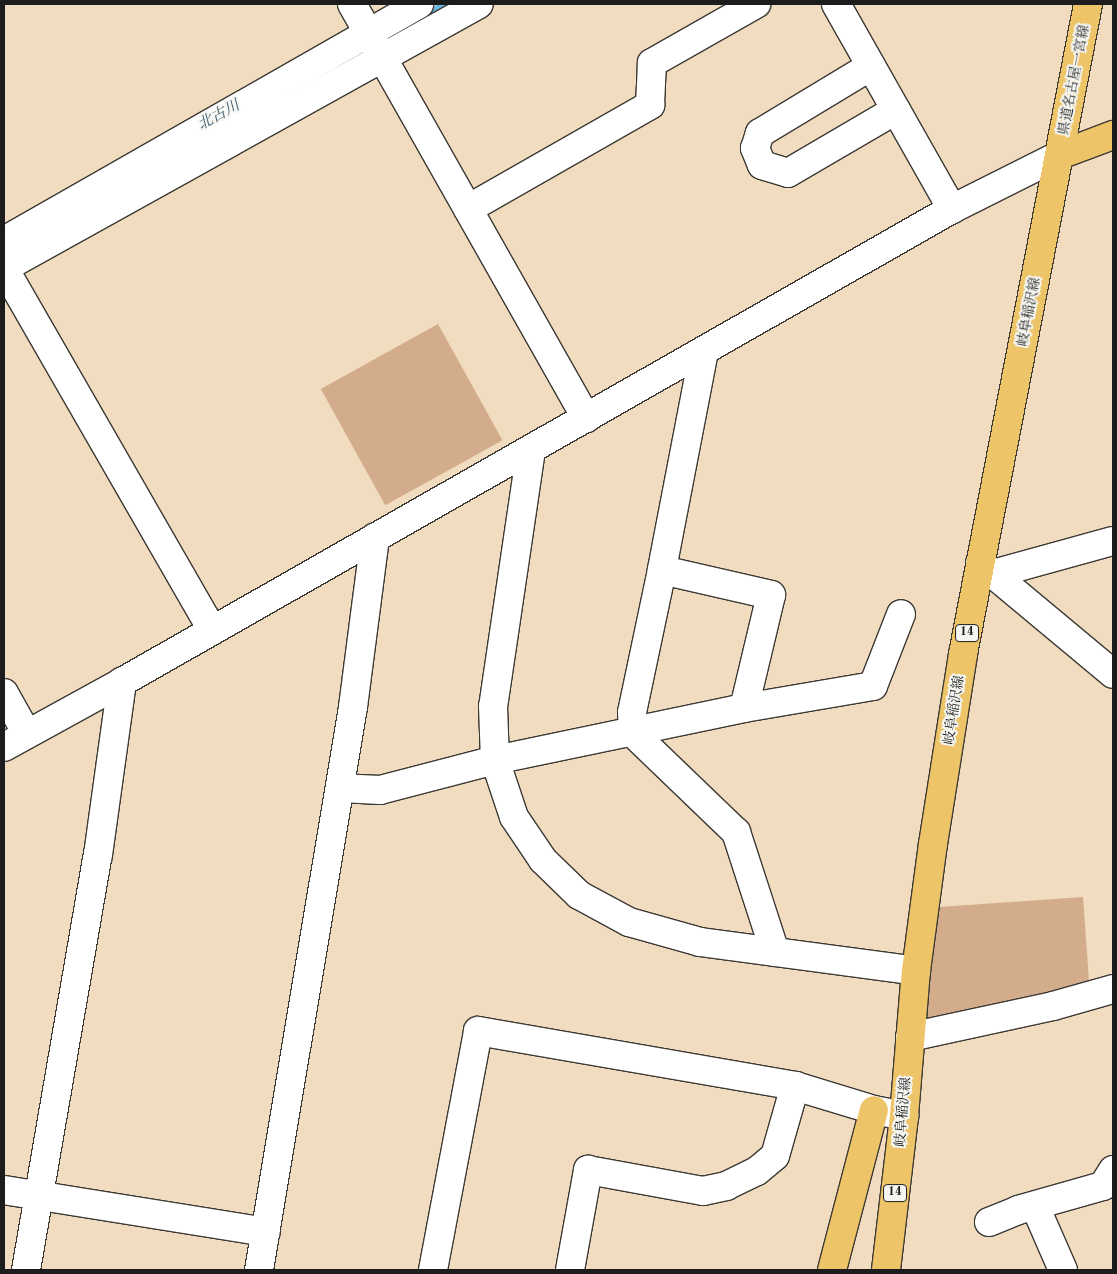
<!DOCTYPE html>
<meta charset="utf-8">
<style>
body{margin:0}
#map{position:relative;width:1117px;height:1274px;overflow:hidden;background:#f1dcbf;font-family:"Old Standard TT","Noto Serif JP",serif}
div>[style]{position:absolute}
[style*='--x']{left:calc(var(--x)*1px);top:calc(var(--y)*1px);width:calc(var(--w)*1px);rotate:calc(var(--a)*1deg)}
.stream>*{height:8px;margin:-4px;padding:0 4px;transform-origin:4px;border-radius:4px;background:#69b8e3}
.building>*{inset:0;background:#d3ac8c;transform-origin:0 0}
.roads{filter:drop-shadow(1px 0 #3c3934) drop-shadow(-1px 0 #3c3934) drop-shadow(0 1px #3c3934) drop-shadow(0 -1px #3c3934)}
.minor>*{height:28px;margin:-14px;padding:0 14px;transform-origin:14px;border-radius:14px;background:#fff}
.major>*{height:28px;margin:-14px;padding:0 14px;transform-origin:14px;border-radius:14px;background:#eec469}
span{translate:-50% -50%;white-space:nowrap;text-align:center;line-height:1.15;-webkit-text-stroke:4px #f6f6f2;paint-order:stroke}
.shield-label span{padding:1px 4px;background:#f6f6f2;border:1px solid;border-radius:4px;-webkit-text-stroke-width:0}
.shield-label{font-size:12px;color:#1c1c1c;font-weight:700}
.street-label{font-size:14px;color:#1c1c1c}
.water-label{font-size:15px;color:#3b5a6c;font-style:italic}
.frame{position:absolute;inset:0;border:5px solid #1c1c1c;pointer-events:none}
</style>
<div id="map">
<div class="stream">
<div style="--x:420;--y:19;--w:31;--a:-29"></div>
</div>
<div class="building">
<div style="left:438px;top:324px;width:133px;height:134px;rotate:61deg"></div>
<div style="clip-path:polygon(1083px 897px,1089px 981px,925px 1034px,925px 908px)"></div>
</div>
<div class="roads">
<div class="minor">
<div style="--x:352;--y:4;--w:476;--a:60.5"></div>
<div style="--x:836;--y:4;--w:236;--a:60.5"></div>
<div style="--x:871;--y:66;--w:130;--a:148.9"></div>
<div style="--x:760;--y:133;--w:16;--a:108"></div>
<div style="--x:755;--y:148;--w:18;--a:68"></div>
<div style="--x:762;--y:165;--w:27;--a:17"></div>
<div style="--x:788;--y:173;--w:125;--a:-30.3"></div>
<div style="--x:468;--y:209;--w:210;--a:-29.7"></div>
<div style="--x:650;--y:105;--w:42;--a:-87.3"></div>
<div style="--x:652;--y:63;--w:120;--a:-29.6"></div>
<div style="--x:4;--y:241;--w:478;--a:-29.7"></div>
<div style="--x:4;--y:268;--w:543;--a:-29.06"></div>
<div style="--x:4;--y:268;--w:417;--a:60.1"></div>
<div style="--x:704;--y:351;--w:223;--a:100.9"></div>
<div style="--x:662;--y:570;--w:145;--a:101.9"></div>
<div style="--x:632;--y:712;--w:21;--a:87"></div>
<div style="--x:633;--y:733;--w:143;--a:43.9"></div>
<div style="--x:736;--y:832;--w:126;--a:72"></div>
<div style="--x:531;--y:450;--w:259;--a:98.4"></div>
<div style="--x:493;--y:706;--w:54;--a:87.9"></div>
<div style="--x:495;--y:760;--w:60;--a:71.6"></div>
<div style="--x:514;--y:817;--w:52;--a:56"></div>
<div style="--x:543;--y:860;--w:50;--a:44.2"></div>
<div style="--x:579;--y:895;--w:57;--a:28.4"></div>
<div style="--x:629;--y:922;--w:74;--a:15.7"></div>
<div style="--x:700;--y:942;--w:218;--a:7.6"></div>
<div style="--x:980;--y:563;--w:173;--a:39.8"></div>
<div style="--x:662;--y:570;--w:112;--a:12.9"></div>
<div style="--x:771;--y:595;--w:116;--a:103.4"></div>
<div style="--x:993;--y:574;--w:124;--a:-15.4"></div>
<div style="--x:4;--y:693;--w:47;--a:60.7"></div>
<div style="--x:4;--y:747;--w:135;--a:-28.8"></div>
<div style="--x:122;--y:682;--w:955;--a:-29.68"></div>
<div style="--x:952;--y:209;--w:121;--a:-26.6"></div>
<div style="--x:340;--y:788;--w:40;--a:2.9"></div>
<div style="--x:380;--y:790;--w:119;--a:-14.6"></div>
<div style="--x:495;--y:760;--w:254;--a:-11.8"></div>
<div style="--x:744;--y:708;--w:131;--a:-9.7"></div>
<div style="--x:873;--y:686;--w:77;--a:-68.7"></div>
<div style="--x:910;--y:1037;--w:146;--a:-12.2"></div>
<div style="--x:1053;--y:1006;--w:62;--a:-15.8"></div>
<div style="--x:4;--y:1190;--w:265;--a:9.1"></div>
<div style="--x:1035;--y:1206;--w:70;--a:66.4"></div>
<div style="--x:989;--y:1222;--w:31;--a:-22"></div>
<div style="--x:1018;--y:1210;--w:88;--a:-15.8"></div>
<div style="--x:1103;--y:1186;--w:19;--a:-58"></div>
<div style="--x:26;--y:1270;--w:421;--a:-80.2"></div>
<div style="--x:98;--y:855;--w:175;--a:-82.1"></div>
<div style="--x:259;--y:1270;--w:571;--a:-80.52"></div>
<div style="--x:353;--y:707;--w:171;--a:-82.6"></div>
<div style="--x:433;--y:1270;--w:243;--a:-79.3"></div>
<div style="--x:478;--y:1031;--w:322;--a:9.8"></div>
<div style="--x:795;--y:1086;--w:83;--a:16.9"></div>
<div style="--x:874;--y:1110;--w:31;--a:11"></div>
<div style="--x:570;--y:1270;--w:102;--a:-79.8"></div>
<div style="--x:588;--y:1170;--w:117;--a:10.3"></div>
<div style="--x:703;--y:1191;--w:24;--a:-12"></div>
<div style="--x:726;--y:1186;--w:34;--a:-26"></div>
<div style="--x:757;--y:1171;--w:23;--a:-40"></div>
<div style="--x:775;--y:1156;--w:73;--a:-74.1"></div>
</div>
<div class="major">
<div style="--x:1060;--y:155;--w:57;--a:-20.7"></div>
<div style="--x:832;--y:1270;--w:165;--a:-75.3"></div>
<div style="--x:886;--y:1270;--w:155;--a:-83.3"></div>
<div style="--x:904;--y:1116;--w:145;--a:-85.3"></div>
<div style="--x:916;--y:971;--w:128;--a:-82.4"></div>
<div style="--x:933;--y:844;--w:192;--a:-81"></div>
<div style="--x:963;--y:654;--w:662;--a:-79.11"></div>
</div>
</div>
<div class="shield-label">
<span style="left:967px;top:633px">14</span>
<span style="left:895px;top:1193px">14</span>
</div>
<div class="street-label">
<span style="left:1074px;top:80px;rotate:-79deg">県道名古屋一宮線</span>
<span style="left:1029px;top:312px;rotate:-79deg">岐阜稲沢線</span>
<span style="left:954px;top:710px;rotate:-81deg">岐阜稲沢線</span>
<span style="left:903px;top:1112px;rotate:-85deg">岐阜稲沢線</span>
</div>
<div class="water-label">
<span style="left:219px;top:116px;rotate:-29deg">北古川</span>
</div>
<div class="frame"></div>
</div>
